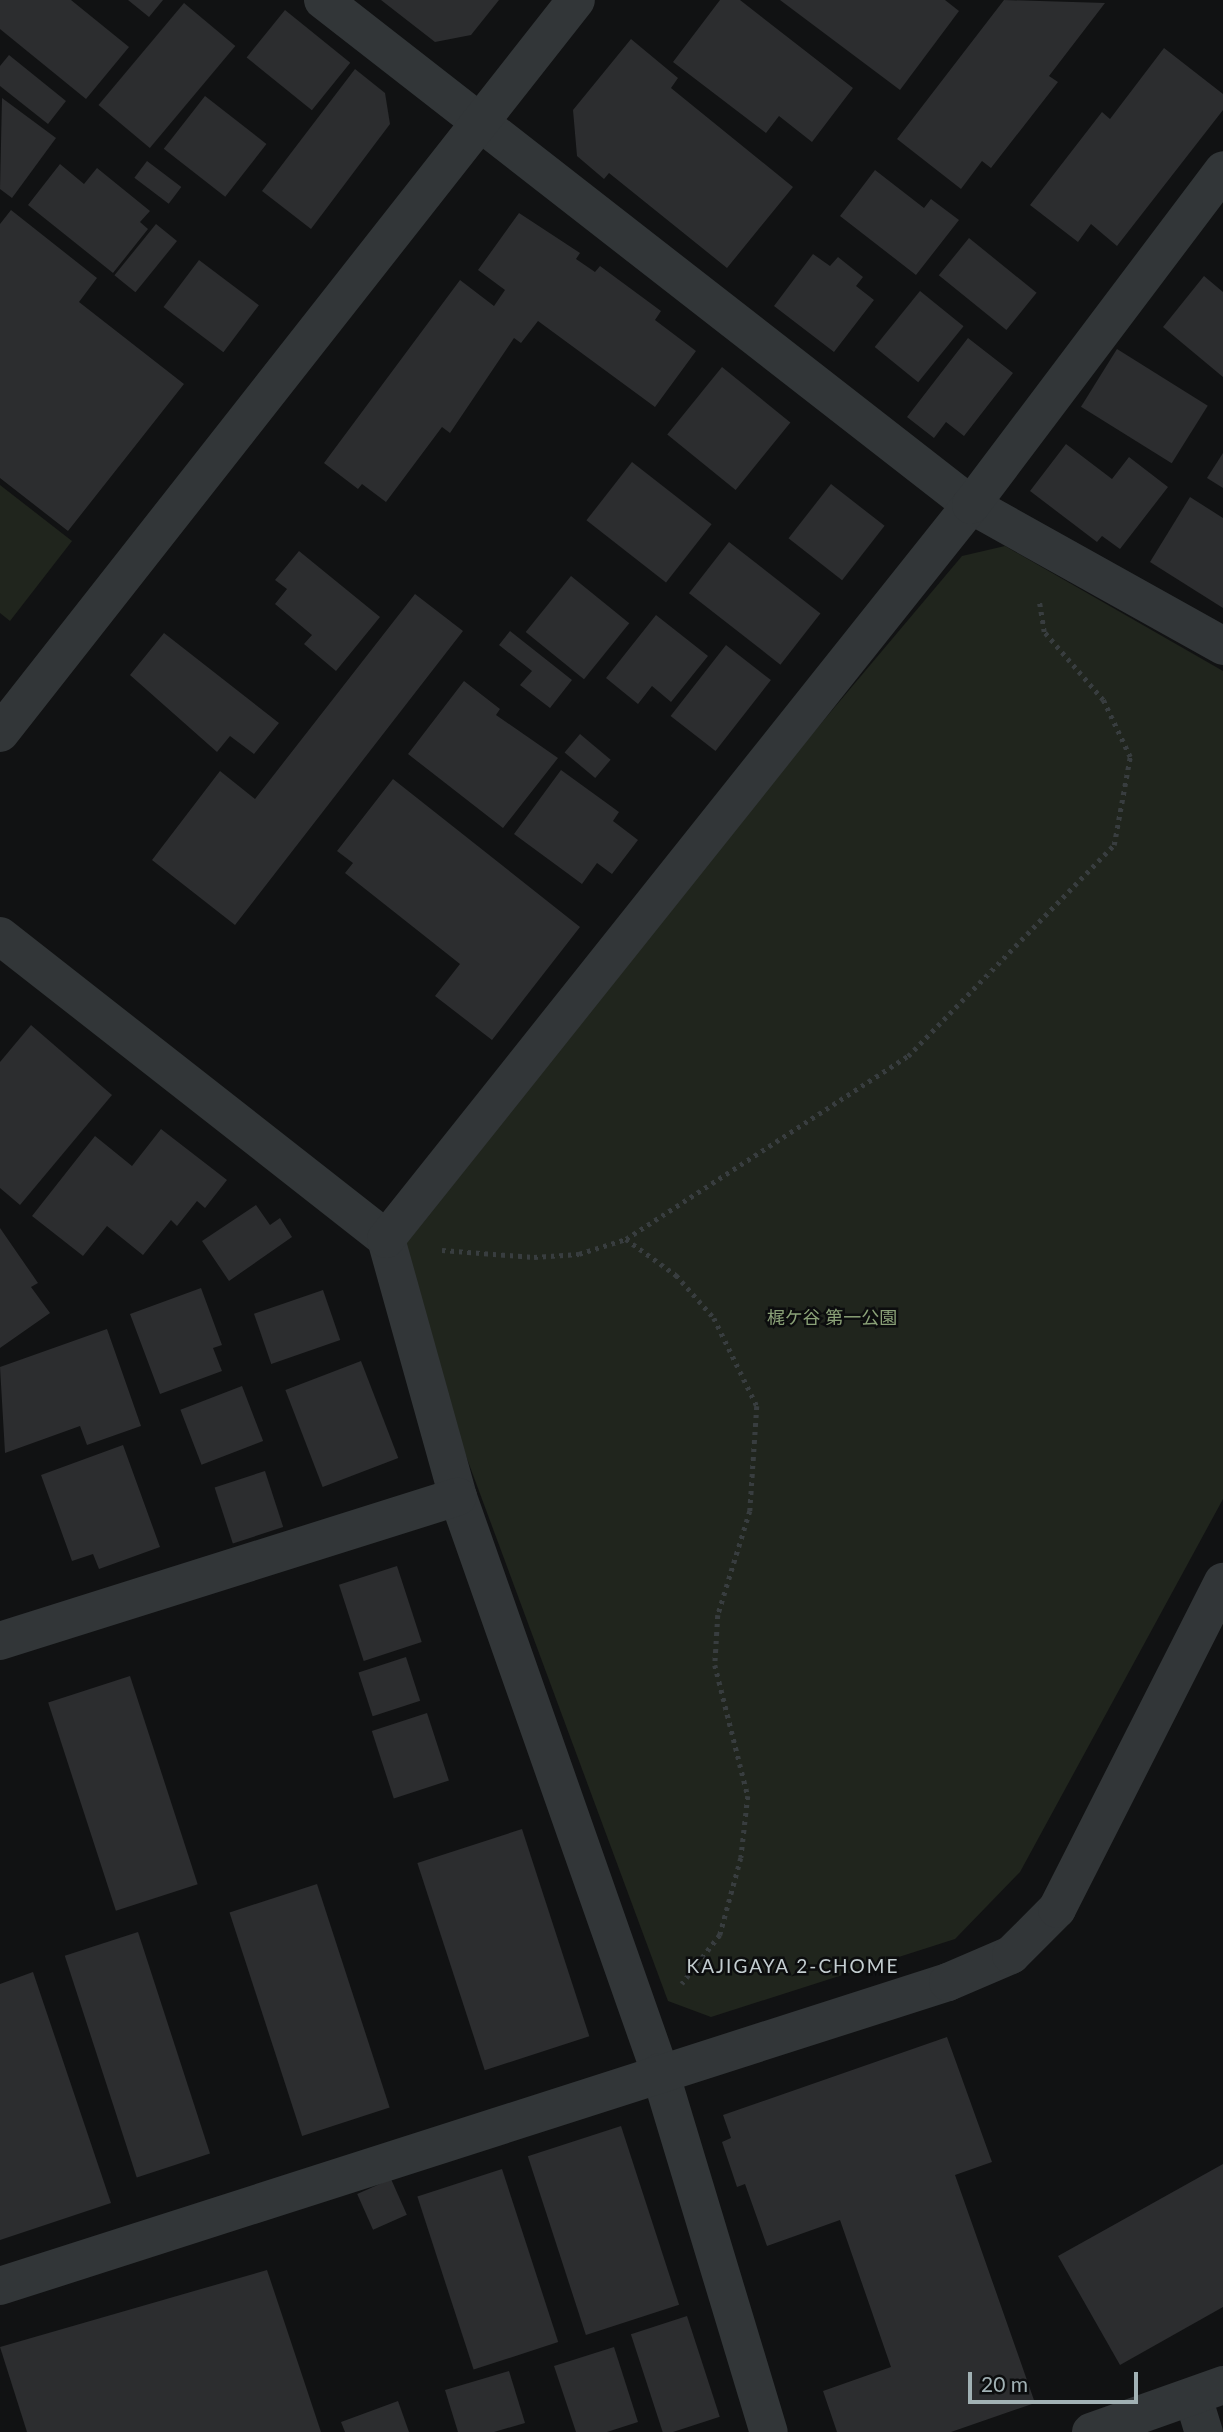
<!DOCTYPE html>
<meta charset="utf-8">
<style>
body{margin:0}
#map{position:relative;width:1223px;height:2432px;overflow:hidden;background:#111213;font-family:Lato,"Noto Sans JP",sans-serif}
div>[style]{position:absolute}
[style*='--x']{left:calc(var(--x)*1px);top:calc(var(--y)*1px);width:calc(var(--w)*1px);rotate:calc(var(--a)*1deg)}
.green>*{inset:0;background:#20251d}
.building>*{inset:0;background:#2c2d2f;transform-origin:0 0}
.path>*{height:4.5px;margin-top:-2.25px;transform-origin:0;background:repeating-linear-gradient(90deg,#383d3f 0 3.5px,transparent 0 8.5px)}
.minor>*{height:38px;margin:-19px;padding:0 19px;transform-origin:19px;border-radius:19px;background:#323638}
span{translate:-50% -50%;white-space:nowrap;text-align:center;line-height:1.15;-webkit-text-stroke:5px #0c0d0e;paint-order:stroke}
.park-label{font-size:18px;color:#8aa177}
.neighbourhood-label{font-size:19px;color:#c3cdd0;letter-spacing:2px}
.scale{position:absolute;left:968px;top:2372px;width:170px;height:32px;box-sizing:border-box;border:4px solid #a1b1b4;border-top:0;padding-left:9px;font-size:21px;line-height:24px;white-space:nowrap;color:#a1b1b4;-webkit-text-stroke:5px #0c0d0e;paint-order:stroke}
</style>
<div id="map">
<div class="green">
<div style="clip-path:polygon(0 485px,72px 541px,10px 621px,0 613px)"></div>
<div style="clip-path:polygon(1005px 546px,1223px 671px,1223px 1499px,1020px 1872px,955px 1939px,711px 2017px,668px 2001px,386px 1240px,962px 556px)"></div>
</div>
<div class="building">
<div style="clip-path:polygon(0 0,71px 0,129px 47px,86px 99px,0 29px)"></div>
<div style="clip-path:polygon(128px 0,163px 0,149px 17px)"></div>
<div style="clip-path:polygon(381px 0,499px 0,471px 35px,435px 42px)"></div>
<div style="clip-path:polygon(720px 0,740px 0,853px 88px,812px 142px,779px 116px,766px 133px,673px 62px)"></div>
<div style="clip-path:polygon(780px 0,945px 0,959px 11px,900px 90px)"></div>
<div style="clip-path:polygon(1004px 0,1105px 3px,1049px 76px,1058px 82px,991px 168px,982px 161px,961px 189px,897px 139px)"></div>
<div style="left:184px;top:3px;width:67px;height:133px;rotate:40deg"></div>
<div style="left:285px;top:10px;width:84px;height:61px;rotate:39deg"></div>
<div style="clip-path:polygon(631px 39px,678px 78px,671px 88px,793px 187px,727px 268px,609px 173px,604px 179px,577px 156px,573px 110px)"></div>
<div style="clip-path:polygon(1164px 48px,1223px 94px,1223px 110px,1117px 246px,1091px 224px,1078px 242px,1030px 205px,1102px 112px,1110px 119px)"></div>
<div style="clip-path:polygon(9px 55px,66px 101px,48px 124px,0 86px,0 66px)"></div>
<div style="clip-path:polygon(355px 69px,385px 93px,390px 124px,311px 229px,262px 191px)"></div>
<div style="left:205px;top:96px;width:78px;height:67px;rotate:38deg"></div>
<div style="clip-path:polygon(2px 98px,56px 138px,12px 198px,0 189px)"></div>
<div style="left:147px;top:161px;width:43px;height:21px;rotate:37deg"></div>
<div style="clip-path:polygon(60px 164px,84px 184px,97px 168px,150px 211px,140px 222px,148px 229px,113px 273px,28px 205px)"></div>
<div style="clip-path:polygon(875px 170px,924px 208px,931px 199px,959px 220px,916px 275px,840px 216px)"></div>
<div style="clip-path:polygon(11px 210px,97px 278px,79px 302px,184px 384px,68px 531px,0 478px,0 224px)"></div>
<div style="clip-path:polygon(519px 213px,580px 253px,576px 259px,595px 272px,600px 266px,661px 311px,655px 320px,696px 351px,655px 407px,538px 321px,521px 343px,514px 338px,450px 433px,442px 427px,386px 502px,362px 484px,358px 489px,324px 463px,460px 280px,494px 306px,505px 290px,478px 270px)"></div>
<div style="left:156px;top:224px;width:27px;height:66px;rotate:39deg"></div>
<div style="left:969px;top:238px;width:87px;height:48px;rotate:39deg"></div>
<div style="clip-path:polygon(813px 254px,830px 266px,838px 257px,863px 277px,856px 286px,874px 300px,834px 352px,774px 306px)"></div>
<div style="left:199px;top:260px;width:75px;height:59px;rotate:37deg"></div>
<div style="clip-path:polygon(1204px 276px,1223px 292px,1223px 377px,1163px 327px)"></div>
<div style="left:920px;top:291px;width:56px;height:72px;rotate:39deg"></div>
<div style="clip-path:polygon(968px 338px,1013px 373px,964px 436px,946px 422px,934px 438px,907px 417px)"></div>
<div style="left:1117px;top:349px;width:107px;height:68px;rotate:32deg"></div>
<div style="left:722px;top:367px;width:88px;height:87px;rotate:39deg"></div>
<div style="clip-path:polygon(1066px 444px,1112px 479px,1129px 457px,1168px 487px,1120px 549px,1102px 536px,1097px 542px,1030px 491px)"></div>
<div style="clip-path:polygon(1223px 453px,1223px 488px,1207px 478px)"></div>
<div style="left:632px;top:462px;width:101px;height:74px;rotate:38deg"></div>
<div style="left:831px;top:484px;width:68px;height:69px;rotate:38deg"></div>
<div style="clip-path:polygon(1190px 497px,1223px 518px,1223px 608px,1150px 562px)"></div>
<div style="left:729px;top:542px;width:116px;height:65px;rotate:38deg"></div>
<div style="clip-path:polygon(299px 551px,380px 617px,336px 671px,304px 644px,312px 635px,275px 604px,287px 589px,275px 580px)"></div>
<div style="left:571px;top:576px;width:75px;height:72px;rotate:39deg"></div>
<div style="clip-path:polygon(415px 594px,463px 631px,235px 925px,152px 860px,220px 771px,255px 799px)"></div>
<div style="clip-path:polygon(656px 615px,708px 656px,671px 702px,652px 686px,638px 704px,606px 678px)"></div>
<div style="clip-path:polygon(510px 631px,572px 680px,550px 708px,520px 685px,532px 671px,499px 645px)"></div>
<div style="clip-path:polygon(164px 633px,279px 723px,254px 754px,230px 736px,217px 752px,130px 675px)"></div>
<div style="left:726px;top:645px;width:57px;height:90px;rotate:38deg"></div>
<div style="clip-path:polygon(464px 681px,500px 709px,496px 715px,558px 758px,503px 828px,408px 754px)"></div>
<div style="left:580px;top:734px;width:40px;height:24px;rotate:40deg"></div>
<div style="clip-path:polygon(561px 770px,619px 812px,613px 821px,638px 840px,612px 874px,597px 863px,582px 884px,514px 834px)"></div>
<div style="clip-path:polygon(393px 779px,580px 927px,492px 1040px,435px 996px,460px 964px,345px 873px,353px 863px,337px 851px)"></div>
<div style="clip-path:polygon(31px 1025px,112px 1095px,20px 1205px,0 1188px,0 1062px)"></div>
<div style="clip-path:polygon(161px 1129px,227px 1180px,205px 1208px,197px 1201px,177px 1226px,171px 1220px,143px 1255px,107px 1226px,83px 1256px,32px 1216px,95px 1136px,132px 1166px)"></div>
<div style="clip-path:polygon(256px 1205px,270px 1225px,280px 1218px,292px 1237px,229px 1281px,202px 1241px)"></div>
<div style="clip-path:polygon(0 1228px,38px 1283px,31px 1287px,50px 1313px,0 1348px)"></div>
<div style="clip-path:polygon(201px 1288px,222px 1345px,213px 1348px,222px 1371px,160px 1394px,130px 1314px)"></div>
<div style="left:323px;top:1290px;width:53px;height:73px;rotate:71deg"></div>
<div style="clip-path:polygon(107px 1329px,141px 1426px,87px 1445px,80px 1426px,5px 1453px,0 1367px)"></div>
<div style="left:361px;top:1361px;width:104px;height:81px;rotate:69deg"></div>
<div style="left:242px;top:1386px;width:59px;height:66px;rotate:69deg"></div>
<div style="clip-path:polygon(123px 1445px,160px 1547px,99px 1569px,93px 1554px,72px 1561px,41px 1475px)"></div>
<div style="left:265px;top:1471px;width:59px;height:53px;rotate:72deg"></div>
<div style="left:397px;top:1566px;width:80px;height:61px;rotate:72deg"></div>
<div style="left:406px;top:1657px;width:46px;height:50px;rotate:72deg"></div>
<div style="left:130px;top:1676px;width:219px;height:86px;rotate:72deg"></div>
<div style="left:427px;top:1713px;width:71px;height:58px;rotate:72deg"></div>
<div style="left:522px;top:1829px;width:218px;height:110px;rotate:72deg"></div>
<div style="left:317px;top:1884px;width:235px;height:92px;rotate:72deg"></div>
<div style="left:138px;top:1932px;width:233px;height:77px;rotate:72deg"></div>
<div style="clip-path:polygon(33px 1972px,111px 2203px,0 2240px,0 1984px)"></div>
<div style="clip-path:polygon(947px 2037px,992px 2162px,955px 2175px,1035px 2403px,951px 2432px,837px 2432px,823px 2391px,891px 2367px,840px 2220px,767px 2246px,745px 2184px,737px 2187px,722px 2142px,731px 2138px,723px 2115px)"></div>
<div style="left:621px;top:2126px;width:188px;height:98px;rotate:72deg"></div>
<div style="clip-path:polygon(1223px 2164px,1223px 2307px,1120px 2365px,1058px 2256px)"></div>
<div style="left:502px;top:2169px;width:182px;height:89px;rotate:72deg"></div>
<div style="left:391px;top:2179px;width:39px;height:37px;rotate:66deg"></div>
<div style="clip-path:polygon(267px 2270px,321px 2432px,27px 2432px,0 2347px)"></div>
<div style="left:687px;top:2316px;width:106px;height:59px;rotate:72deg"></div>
<div style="clip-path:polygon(614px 2347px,638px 2422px,607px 2432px,576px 2432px,554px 2366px)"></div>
<div style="clip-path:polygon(509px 2371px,525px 2423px,494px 2432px,458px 2432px,445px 2390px)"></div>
<div style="clip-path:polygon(398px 2401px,409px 2432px,345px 2432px,341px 2422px)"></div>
</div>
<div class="path">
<div style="--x:626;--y:1239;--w:62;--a:35.8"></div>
<div style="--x:676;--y:1275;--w:57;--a:48.5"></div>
<div style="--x:714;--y:1318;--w:98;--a:64"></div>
<div style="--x:757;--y:1406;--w:105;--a:93.8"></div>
<div style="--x:750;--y:1511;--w:109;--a:107.1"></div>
<div style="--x:718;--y:1615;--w:50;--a:93.4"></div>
<div style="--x:715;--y:1665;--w:135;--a:75.9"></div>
<div style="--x:748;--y:1796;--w:62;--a:96.4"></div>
<div style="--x:741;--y:1858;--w:80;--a:105.3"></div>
<div style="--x:720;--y:1935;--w:62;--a:127.8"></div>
<div style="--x:442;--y:1250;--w:92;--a:4.4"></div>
<div style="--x:534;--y:1257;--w:45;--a:-3.8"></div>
<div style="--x:579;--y:1254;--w:49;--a:-17.7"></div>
<div style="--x:626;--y:1239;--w:336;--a:-33"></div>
<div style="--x:908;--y:1056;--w:295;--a:-45.7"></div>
<div style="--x:1114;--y:845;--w:89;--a:-79.7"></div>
<div style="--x:1130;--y:757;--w:63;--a:-115.3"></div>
<div style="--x:1103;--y:700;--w:90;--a:-130.9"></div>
<div style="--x:1044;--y:632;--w:32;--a:-99"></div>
</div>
<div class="minor">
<div style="--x:323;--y:0;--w:822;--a:37.93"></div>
<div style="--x:971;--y:505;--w:289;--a:29.2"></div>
<div style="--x:0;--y:733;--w:932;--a:-51.84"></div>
<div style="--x:0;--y:936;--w:491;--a:38.1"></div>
<div style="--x:386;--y:1239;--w:268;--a:74.4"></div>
<div style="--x:458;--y:1497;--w:609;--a:70.64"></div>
<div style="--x:660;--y:2072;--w:376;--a:73.2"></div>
<div style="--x:386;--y:1239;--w:939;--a:-51.45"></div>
<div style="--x:971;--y:505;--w:419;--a:-53"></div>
<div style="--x:0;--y:1641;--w:480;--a:-17.5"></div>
<div style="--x:0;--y:2286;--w:996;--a:-17.78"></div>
<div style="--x:948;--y:1982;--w:69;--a:-23.2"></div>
<div style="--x:1011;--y:1955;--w:65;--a:-45"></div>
<div style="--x:1057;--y:1909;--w:367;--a:-63.1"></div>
<div style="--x:1193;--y:2397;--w:37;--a:73"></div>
<div style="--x:1091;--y:2432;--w:140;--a:-19.6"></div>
</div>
<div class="park-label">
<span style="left:832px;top:1317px">梶ケ谷 第一公園</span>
</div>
<div class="neighbourhood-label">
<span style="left:793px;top:1966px">KAJIGAYA 2-CHOME</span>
</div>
<div class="scale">20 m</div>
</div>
